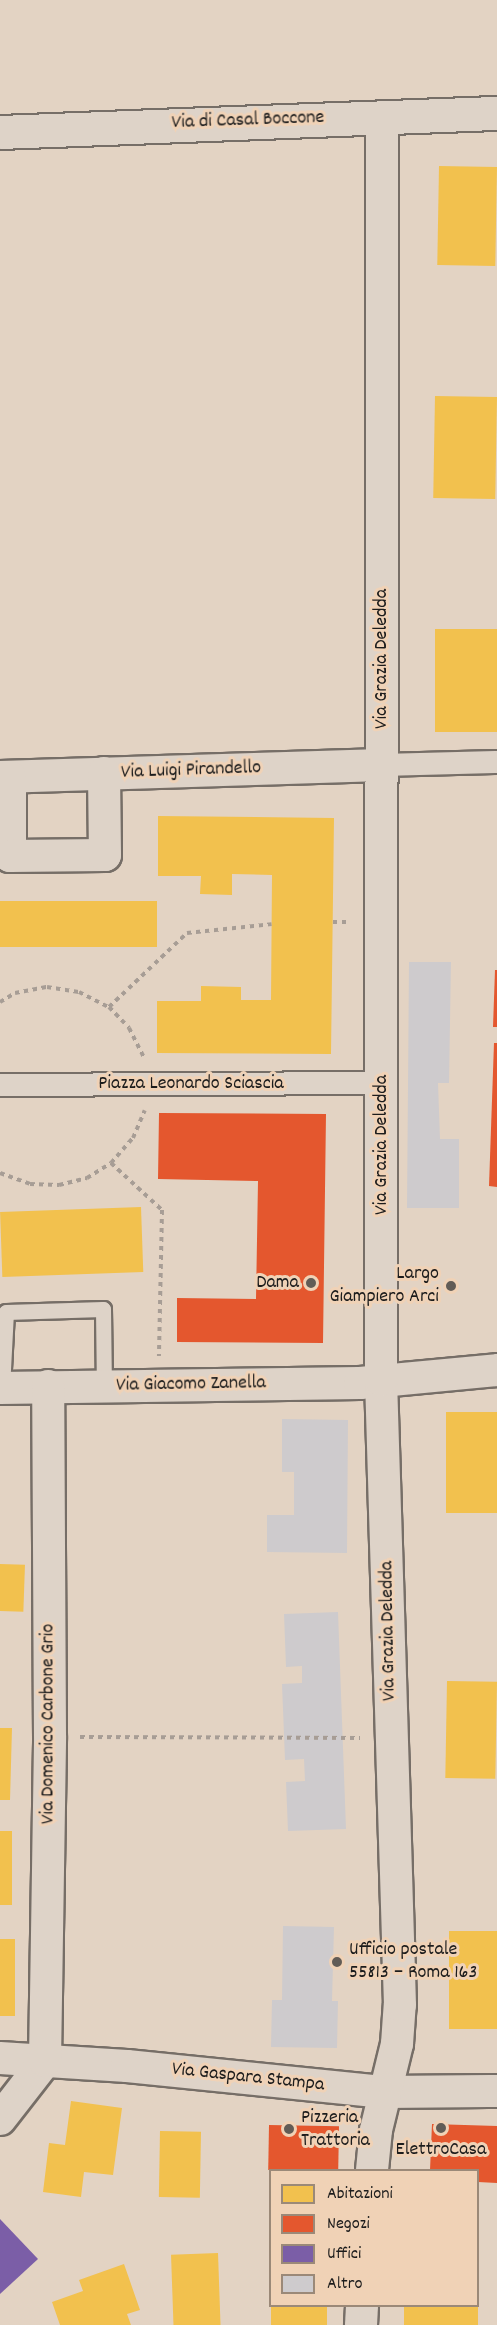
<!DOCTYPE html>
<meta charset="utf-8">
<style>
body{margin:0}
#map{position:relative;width:497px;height:2325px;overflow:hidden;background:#e3d3c3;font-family:Dekko,sans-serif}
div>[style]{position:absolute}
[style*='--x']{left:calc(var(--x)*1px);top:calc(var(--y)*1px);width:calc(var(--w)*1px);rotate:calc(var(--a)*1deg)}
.homes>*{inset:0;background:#f2c14e;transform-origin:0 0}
.shops>*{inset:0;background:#e4572e;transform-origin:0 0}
.offices>*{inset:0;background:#7b5ea7}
.building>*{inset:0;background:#cecbcd}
.path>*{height:4px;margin-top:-2px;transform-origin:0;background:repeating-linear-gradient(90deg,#a79d95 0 4.5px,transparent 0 9px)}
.roads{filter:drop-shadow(2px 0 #766e67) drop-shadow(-2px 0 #766e67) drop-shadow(0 2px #766e67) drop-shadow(0 -2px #766e67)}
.service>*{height:15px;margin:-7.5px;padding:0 7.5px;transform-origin:7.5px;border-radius:7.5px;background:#ded3c8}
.pedestrian>*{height:22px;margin:-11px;padding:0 11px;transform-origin:11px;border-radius:11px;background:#ded3c8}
.minor>*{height:32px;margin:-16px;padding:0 16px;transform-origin:16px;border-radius:16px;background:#ded3c8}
.tertiary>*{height:33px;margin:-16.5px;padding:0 16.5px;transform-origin:16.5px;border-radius:16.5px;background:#ded3c8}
.dots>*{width:16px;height:16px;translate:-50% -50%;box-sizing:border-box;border:3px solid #f0d2b6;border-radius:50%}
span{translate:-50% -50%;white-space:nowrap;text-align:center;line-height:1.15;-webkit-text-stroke:6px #f0d2b6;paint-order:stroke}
.street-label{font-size:20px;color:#1c1c1c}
.poi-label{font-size:20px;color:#1c1c1c}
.right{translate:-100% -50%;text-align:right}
.left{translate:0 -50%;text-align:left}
.legend{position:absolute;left:269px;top:2169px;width:210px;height:138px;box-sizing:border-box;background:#f0d2b6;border:2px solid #9b8978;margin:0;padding:8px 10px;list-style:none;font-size:18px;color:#1c1c1c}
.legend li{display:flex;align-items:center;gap:12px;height:30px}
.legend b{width:30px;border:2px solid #9b8978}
</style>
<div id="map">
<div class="homes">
<div style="left:439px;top:166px;width:58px;height:99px;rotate:1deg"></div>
<div style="left:435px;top:396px;width:62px;height:102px;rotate:1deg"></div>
<div style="left:435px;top:629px;width:62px;height:103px"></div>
<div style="clip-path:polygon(158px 816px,334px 818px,331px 1054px,157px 1053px,157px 1001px,201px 1001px,201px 986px,241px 987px,241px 1000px,271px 1000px,272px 875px,232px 874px,232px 895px,200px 894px,201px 876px,158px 876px)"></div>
<div style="left:157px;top:901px;width:46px;height:157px;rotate:90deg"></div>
<div style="left:141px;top:1207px;width:65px;height:141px;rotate:88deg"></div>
<div style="left:446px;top:1412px;width:51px;height:101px"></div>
<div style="left:0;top:1564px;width:25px;height:47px;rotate:2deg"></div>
<div style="left:447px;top:1681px;width:50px;height:97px;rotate:1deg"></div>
<div style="clip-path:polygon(0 1728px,12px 1728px,10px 1800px,0 1800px)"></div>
<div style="left:0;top:1831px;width:12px;height:74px"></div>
<div style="left:497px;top:1931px;width:98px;height:48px;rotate:90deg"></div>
<div style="left:0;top:1939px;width:15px;height:77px"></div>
<div style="clip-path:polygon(71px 2101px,122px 2108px,113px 2175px,84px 2172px,81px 2197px,43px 2192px,49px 2143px,65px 2145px)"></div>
<div style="left:160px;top:2131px;width:41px;height:66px;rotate:1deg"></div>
<div style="left:218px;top:2253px;width:72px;height:47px;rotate:88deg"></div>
<div style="clip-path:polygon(124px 2264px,140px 2310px,127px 2314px,131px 2325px,60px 2325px,52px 2302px,83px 2291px,79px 2280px)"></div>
<div style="left:271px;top:2306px;width:56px;height:19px"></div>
<div style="left:404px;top:2306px;width:74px;height:19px"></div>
</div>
<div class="shops">
<div style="clip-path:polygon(495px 970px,497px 970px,497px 1027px,493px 1027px)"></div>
<div style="clip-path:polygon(494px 1043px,497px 1043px,497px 1187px,489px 1186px)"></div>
<div style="clip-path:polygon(159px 1113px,326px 1114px,323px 1343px,177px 1342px,177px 1298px,256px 1299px,258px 1181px,158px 1179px)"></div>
<div style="clip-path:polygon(432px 2124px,497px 2126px,497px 2183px,478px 2182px,478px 2170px,430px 2170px)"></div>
<div style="left:269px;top:2125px;width:70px;height:45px;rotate:1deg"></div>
</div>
<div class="offices">
<div style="clip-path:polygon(0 2219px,38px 2259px,0 2294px)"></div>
</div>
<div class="building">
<div style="clip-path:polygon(409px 962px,451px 962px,449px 1083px,438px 1083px,440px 1139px,459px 1139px,459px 1208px,407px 1208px)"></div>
<div style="clip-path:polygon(282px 1419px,348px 1420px,347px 1553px,267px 1552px,267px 1515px,294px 1515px,294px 1472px,282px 1472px)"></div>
<div style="clip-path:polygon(338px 1612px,346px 1829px,288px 1831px,286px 1782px,305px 1781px,304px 1759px,285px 1760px,282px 1684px,302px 1683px,302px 1666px,286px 1667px,284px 1614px)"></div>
<div style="clip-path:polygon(283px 1926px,334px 1927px,332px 2001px,338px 2001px,337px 2048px,271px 2047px,272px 2000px,282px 2000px)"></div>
</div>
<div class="path">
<div style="--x:333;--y:922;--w:17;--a:0"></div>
<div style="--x:0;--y:1002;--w:17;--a:-31"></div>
<div style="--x:15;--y:993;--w:33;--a:-11"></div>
<div style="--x:47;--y:987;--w:32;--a:9"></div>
<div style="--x:79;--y:992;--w:34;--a:27"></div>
<div style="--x:109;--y:1007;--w:29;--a:46"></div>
<div style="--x:129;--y:1028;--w:34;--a:63"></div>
<div style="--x:109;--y:1007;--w:108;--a:-43.5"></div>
<div style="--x:187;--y:933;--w:85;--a:-6"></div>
<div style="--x:111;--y:1163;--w:69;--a:42.7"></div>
<div style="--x:162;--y:1210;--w:146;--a:91.2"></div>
<div style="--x:0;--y:1173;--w:32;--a:20"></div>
<div style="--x:30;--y:1184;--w:29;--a:2"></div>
<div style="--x:59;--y:1185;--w:29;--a:-14"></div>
<div style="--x:87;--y:1178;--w:28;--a:-32"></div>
<div style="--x:111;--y:1163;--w:33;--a:-49"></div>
<div style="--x:133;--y:1138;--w:30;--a:-67"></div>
<div style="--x:80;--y:1737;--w:280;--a:0.2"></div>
</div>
<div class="roads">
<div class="service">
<div style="--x:2;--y:1388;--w:76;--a:-87"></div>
<div style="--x:6;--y:1312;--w:97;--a:-1.8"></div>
<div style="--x:103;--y:1309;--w:77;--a:89.3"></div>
</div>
<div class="pedestrian">
<div style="--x:382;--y:765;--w:115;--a:-1.5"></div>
<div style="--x:0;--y:1085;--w:383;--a:-0.3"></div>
</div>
<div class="minor">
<div style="--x:0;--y:777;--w:382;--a:-1.8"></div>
<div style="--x:10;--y:777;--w:79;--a:90"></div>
<div style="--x:10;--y:856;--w:95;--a:-0.6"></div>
<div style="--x:105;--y:855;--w:82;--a:-90.7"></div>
<div style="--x:0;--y:1388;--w:360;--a:-0.8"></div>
<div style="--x:360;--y:1383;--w:138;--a:-5.4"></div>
<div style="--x:0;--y:2058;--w:127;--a:3.6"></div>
<div style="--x:127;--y:2066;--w:259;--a:5.8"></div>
<div style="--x:385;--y:2092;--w:112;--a:-0.5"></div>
<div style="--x:0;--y:2119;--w:73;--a:-52.2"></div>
<div style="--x:45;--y:2061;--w:325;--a:-89.1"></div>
<div style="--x:50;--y:1736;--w:350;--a:-90.3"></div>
<div style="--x:372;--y:2170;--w:40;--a:-84.3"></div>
<div style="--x:376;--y:2130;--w:89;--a:-76.3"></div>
<div style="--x:397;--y:2044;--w:39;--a:-86"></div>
<div style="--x:400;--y:2005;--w:625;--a:-91.74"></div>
<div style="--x:381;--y:1380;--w:1263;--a:-89.95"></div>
<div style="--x:361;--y:2325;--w:19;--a:-87"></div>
</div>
<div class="tertiary">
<div style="--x:0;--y:132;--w:497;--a:-2.2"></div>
</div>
</div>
<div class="dots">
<div style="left:311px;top:1283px;background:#625c56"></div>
<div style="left:451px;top:1286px;background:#625c56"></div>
<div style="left:337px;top:1962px;background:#625c56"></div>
<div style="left:441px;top:2128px;background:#625c56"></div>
<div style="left:289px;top:2129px;background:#625c56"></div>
</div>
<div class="street-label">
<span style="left:248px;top:121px;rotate:-2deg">Via di Casal Boccone</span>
<span style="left:382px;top:659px;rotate:-90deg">Via Grazia Deledda</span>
<span style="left:191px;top:771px;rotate:-2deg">Via Luigi Pirandello</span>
<span style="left:191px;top:1084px">Piazza Leonardo Sciascia</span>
<span style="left:382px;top:1145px;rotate:-90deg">Via Grazia Deledda</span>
<span style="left:191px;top:1385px;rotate:-1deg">Via Giacomo Zanella</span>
<span style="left:389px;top:1631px;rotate:-91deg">Via Grazia Deledda</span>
<span style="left:49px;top:1724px;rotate:-90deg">Via Domenico Carbone Grio</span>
<span style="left:248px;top:2078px;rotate:6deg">Via Gaspara Stampa</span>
</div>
<div class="poi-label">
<span class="right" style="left:439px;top:1286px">Largo<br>Giampiero Arci</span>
<span class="right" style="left:299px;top:1283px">Dama</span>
<span class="left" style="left:349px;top:1962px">Ufficio postale<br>55813 – Roma 163</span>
<span class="left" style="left:301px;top:2130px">Pizzeria<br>Trattoria</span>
<span style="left:441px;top:2150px">ElettroCasa</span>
</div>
<ul class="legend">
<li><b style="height:16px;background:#f2c14e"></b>Abitazioni</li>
<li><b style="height:16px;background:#e4572e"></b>Negozi</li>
<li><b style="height:16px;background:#7b5ea7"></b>Uffici</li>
<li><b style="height:16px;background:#cecbcd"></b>Altro</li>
</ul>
</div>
